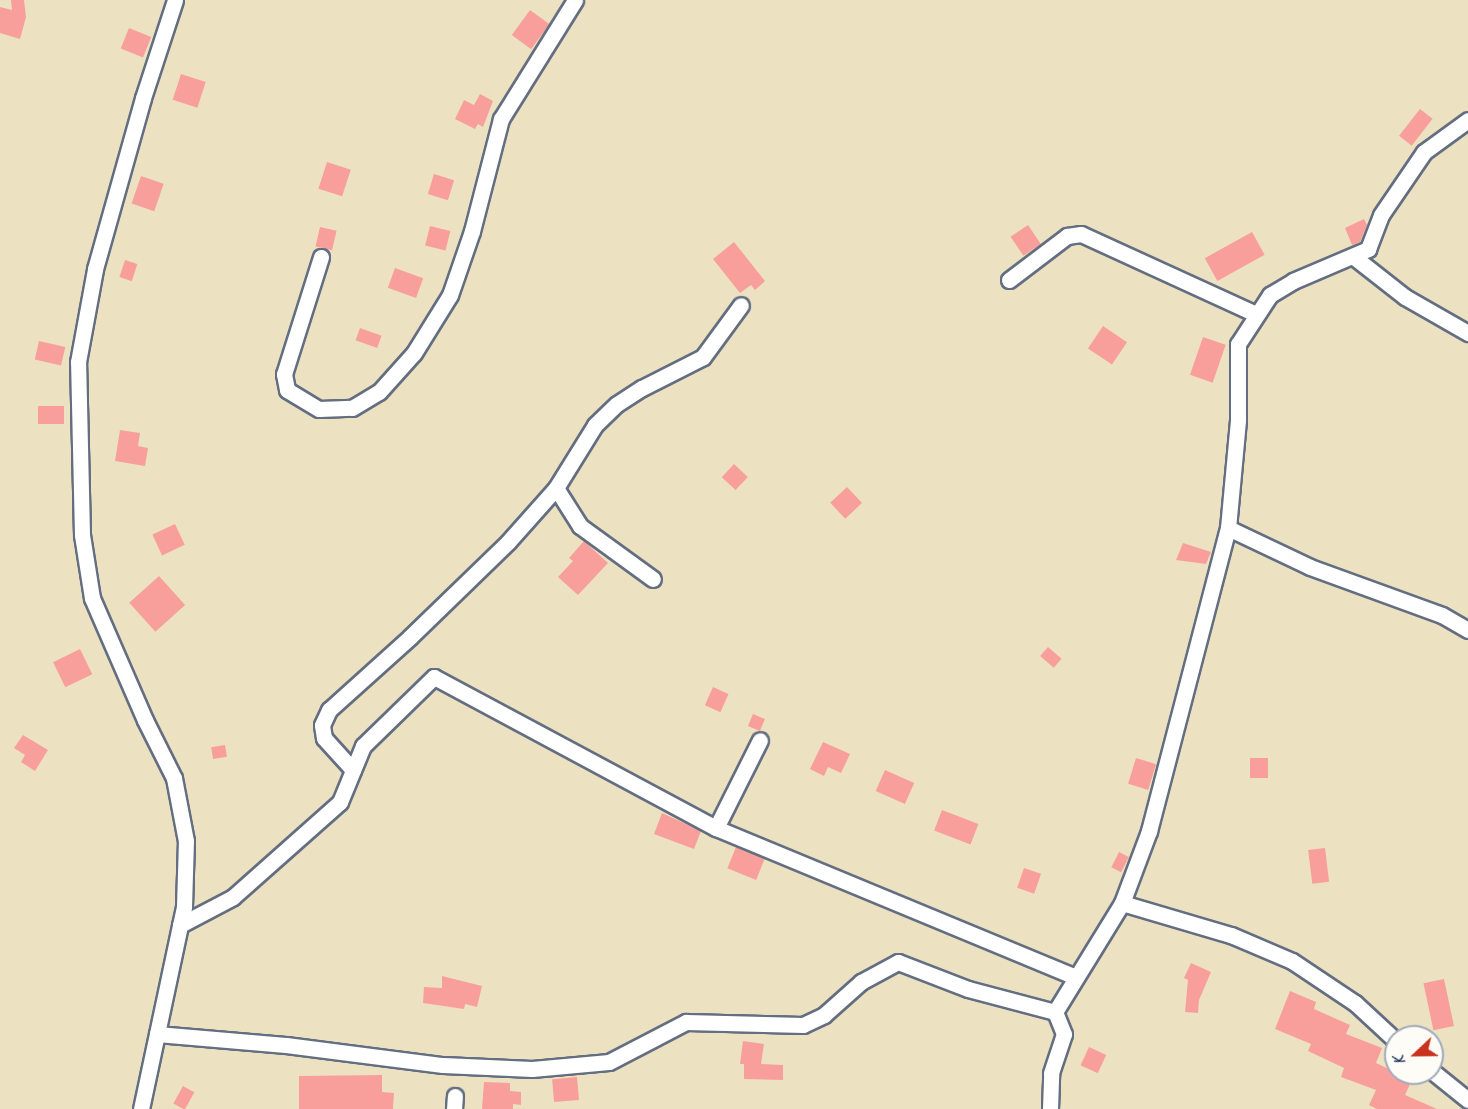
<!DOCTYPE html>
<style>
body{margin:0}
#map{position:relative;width:1468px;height:1109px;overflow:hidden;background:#ece2c1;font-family:Caveat,sans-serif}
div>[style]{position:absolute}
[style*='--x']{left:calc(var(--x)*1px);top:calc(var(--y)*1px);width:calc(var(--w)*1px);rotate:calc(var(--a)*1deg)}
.building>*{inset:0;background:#f99f9b;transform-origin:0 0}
.roads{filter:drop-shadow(2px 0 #646e81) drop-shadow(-2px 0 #646e81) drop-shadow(0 2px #646e81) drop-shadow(0 -2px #646e81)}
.street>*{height:15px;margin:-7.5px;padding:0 7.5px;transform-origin:7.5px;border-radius:7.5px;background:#fff}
span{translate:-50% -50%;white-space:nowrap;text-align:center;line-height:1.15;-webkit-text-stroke:4.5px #fdfcf7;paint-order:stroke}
.north{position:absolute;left:1384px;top:1025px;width:60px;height:60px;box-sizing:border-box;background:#fdfcf7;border:2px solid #a3aaba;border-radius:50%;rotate:248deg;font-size:16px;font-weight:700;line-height:24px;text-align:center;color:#1b2f5e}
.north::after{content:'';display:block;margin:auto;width:21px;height:27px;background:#c8321e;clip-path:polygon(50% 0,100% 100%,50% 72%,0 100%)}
</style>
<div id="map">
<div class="building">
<div style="clip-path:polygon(11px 0,24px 0,26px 17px,20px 39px,0 33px,0 7px,12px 10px)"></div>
<div style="left:530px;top:10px;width:24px;height:31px;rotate:36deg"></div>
<div style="left:129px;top:28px;width:24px;height:22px;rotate:22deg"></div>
<div style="left:181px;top:74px;width:26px;height:27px;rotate:18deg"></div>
<div style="clip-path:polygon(480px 94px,493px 101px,483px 127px,478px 124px,475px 129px,455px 119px,464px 100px,474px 105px)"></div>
<div style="left:1420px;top:109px;width:16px;height:34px;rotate:38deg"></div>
<div style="left:327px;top:162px;width:25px;height:28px;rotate:18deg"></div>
<div style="left:434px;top:174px;width:21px;height:21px;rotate:17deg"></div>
<div style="left:141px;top:176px;width:24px;height:29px;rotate:19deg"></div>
<div style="clip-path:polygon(1364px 219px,1367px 225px,1360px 242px,1352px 245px,1345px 228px)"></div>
<div style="left:1028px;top:225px;width:23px;height:21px;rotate:56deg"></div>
<div style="left:430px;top:226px;width:21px;height:20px;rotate:14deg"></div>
<div style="left:320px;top:227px;width:17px;height:20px;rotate:13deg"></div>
<div style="left:1252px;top:232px;width:26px;height:54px;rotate:61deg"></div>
<div style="clip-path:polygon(734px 242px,765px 281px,755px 290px,751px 285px,740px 293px,713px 259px)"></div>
<div style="left:125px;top:260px;width:13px;height:18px;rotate:18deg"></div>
<div style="left:395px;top:268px;width:30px;height:21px;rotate:20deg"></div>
<div style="left:1103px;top:326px;width:29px;height:27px;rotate:34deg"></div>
<div style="left:360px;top:328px;width:23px;height:13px;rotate:20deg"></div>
<div style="left:1203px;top:337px;width:24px;height:40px;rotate:19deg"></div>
<div style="left:39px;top:341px;width:27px;height:19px;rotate:13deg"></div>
<div style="left:38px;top:406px;width:26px;height:18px"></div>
<div style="clip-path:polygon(120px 430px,140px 433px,138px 446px,148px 448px,145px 466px,115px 461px)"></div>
<div style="left:734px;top:464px;width:19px;height:18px;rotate:43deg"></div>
<div style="left:847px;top:487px;width:22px;height:23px;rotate:47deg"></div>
<div style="left:175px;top:524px;width:23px;height:25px;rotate:65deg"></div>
<div style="clip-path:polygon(584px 541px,608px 563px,578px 595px,558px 577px,573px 561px,569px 558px)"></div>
<div style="clip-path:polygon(1183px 543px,1211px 552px,1206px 564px,1176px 560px)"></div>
<div style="left:159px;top:576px;width:39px;height:40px;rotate:48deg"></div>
<div style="left:1048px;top:647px;width:18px;height:12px;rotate:41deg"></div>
<div style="left:80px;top:649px;width:28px;height:30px;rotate:64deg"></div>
<div style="left:713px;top:687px;width:17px;height:20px;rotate:24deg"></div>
<div style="left:753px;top:714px;width:13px;height:13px;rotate:23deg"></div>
<div style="clip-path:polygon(23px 735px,48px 750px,35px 771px,21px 762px,25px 755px,14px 748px)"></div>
<div style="clip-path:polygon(823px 742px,850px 754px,841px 773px,828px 767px,824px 776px,810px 769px)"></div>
<div style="left:225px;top:745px;width:12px;height:14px;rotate:81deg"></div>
<div style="left:1136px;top:758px;width:21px;height:27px;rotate:17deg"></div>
<div style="left:1268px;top:758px;width:20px;height:18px;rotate:90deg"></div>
<div style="left:885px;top:770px;width:32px;height:23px;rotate:24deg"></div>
<div style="left:942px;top:810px;width:39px;height:22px;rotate:21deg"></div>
<div style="clip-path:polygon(662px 813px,701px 831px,694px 849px,654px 834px)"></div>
<div style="left:736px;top:847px;width:31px;height:23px;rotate:22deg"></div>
<div style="left:1325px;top:848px;width:34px;height:17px;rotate:83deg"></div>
<div style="left:1119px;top:852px;width:11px;height:17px;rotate:27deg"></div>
<div style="left:1024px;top:868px;width:18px;height:21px;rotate:19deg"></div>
<div style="clip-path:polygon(1191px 963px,1211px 972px,1199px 1000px,1198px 1013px,1185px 1012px,1188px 980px,1184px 978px)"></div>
<div style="clip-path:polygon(442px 976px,482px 986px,477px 1007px,465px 1004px,464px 1009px,423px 1003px,424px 987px,442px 988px)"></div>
<div style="left:1444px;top:979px;width:48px;height:21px;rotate:78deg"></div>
<div style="clip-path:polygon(1290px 991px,1316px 1002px,1314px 1009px,1350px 1025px,1346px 1034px,1382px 1048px,1376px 1063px,1412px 1080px,1405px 1095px,1437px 1109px,1377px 1109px,1369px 1105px,1376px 1090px,1341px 1077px,1344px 1068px,1308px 1051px,1311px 1044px,1275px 1029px)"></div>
<div style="clip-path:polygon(743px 1041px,764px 1044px,761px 1064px,783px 1065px,783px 1080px,744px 1079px,744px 1064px,740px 1064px)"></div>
<div style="left:1089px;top:1047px;width:19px;height:20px;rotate:25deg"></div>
<div style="clip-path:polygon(382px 1075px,382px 1092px,394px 1093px,393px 1109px,299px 1109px,299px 1076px)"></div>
<div style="left:577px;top:1077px;width:23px;height:25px;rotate:85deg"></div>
<div style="clip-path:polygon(484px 1082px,510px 1083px,510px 1091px,521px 1092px,521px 1105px,513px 1104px,513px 1109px,482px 1109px)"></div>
<div style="left:183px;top:1086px;width:13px;height:20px;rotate:29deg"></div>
</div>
<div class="roads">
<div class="street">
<div style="--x:321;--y:257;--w:123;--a:107.5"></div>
<div style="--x:284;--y:374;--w:16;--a:79"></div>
<div style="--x:287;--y:390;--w:37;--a:31"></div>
<div style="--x:319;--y:409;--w:33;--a:-2"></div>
<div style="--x:352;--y:408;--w:31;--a:-31"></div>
<div style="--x:379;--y:392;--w:52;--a:-48.1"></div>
<div style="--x:414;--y:353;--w:68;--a:-58.2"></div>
<div style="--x:450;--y:295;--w:68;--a:-71"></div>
<div style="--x:472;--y:231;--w:116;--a:-75.5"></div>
<div style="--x:501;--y:119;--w:140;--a:-58.1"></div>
<div style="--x:1354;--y:257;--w:65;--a:38.1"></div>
<div style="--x:1405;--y:297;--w:73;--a:29.7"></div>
<div style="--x:1009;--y:280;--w:73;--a:-37.2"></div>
<div style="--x:1067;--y:236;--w:14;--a:-8"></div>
<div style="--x:1081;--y:234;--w:192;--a:24.6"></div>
<div style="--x:556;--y:488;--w:45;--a:57.7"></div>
<div style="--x:580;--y:526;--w:90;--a:36"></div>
<div style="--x:1228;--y:528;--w:91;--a:25.4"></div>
<div style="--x:1310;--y:567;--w:140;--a:20"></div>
<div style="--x:1442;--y:615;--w:30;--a:30"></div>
<div style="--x:353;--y:770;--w:43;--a:-132.2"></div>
<div style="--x:324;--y:738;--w:13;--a:-99"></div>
<div style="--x:322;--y:725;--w:17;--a:-65"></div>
<div style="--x:329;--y:710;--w:109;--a:-42"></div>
<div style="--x:410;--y:637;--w:136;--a:-44.1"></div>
<div style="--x:508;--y:542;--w:72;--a:-48.4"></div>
<div style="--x:556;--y:488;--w:74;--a:-58.2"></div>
<div style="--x:595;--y:425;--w:30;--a:-44"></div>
<div style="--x:617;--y:404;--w:30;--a:-33"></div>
<div style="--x:642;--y:388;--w:68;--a:-26.9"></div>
<div style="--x:703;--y:357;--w:64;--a:-53.8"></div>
<div style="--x:716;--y:828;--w:98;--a:-63.4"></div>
<div style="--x:1122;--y:903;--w:114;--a:16.4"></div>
<div style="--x:1231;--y:935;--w:66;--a:23.1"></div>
<div style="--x:1292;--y:961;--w:76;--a:33.7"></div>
<div style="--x:1355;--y:1003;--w:56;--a:42.8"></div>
<div style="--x:180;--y:925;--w:60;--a:-27.8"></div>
<div style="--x:233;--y:897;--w:143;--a:-41.6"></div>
<div style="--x:340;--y:802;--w:61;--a:-67.7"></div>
<div style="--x:363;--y:746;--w:99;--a:-44.2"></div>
<div style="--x:434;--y:677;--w:320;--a:28.2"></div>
<div style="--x:716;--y:828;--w:389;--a:22.5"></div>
<div style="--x:157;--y:1034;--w:129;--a:4.9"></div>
<div style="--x:286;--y:1045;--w:158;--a:7.3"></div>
<div style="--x:443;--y:1065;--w:89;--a:2.6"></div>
<div style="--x:532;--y:1069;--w:77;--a:-5.2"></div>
<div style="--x:609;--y:1062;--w:87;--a:-27.5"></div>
<div style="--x:686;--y:1022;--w:117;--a:1.5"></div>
<div style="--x:803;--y:1025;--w:23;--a:-25"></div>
<div style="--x:824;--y:1015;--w:50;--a:-41.7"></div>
<div style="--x:861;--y:982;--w:42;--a:-28.4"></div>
<div style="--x:898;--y:962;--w:75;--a:21.1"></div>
<div style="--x:968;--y:989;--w:90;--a:14.8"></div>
<div style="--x:1432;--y:1071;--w:46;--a:38.9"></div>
<div style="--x:141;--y:1109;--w:207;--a:-78"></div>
<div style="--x:184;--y:907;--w:66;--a:-88.3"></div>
<div style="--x:186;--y:841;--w:64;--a:-100.8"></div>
<div style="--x:174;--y:778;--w:65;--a:-116.6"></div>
<div style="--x:145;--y:720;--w:133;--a:-113.5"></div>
<div style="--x:92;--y:598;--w:64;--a:-99"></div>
<div style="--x:82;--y:535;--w:173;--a:-91.3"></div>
<div style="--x:78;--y:362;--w:95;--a:-79.6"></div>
<div style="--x:95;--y:269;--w:178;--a:-74.3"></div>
<div style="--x:143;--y:98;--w:103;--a:-71.9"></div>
<div style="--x:454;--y:1109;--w:13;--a:-86"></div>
<div style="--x:1050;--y:1109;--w:36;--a:-88"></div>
<div style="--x:1051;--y:1073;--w:41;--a:-71.6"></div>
<div style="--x:1064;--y:1034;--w:24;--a:-112"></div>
<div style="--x:1055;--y:1012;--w:128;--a:-58.4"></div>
<div style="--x:1122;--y:903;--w:77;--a:-69.4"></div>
<div style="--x:1149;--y:831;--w:313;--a:-75.4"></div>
<div style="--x:1228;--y:528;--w:108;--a:-84.7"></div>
<div style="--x:1238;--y:420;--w:76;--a:-90"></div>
<div style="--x:1238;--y:344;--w:59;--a:-56.9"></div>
<div style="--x:1270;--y:295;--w:27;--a:-31"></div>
<div style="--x:1293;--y:281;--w:82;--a:-23.1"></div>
<div style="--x:1368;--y:249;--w:36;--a:-69"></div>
<div style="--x:1381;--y:215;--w:76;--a:-55.7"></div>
<div style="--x:1424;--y:152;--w:54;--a:-36"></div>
</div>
</div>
<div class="north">K</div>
</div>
